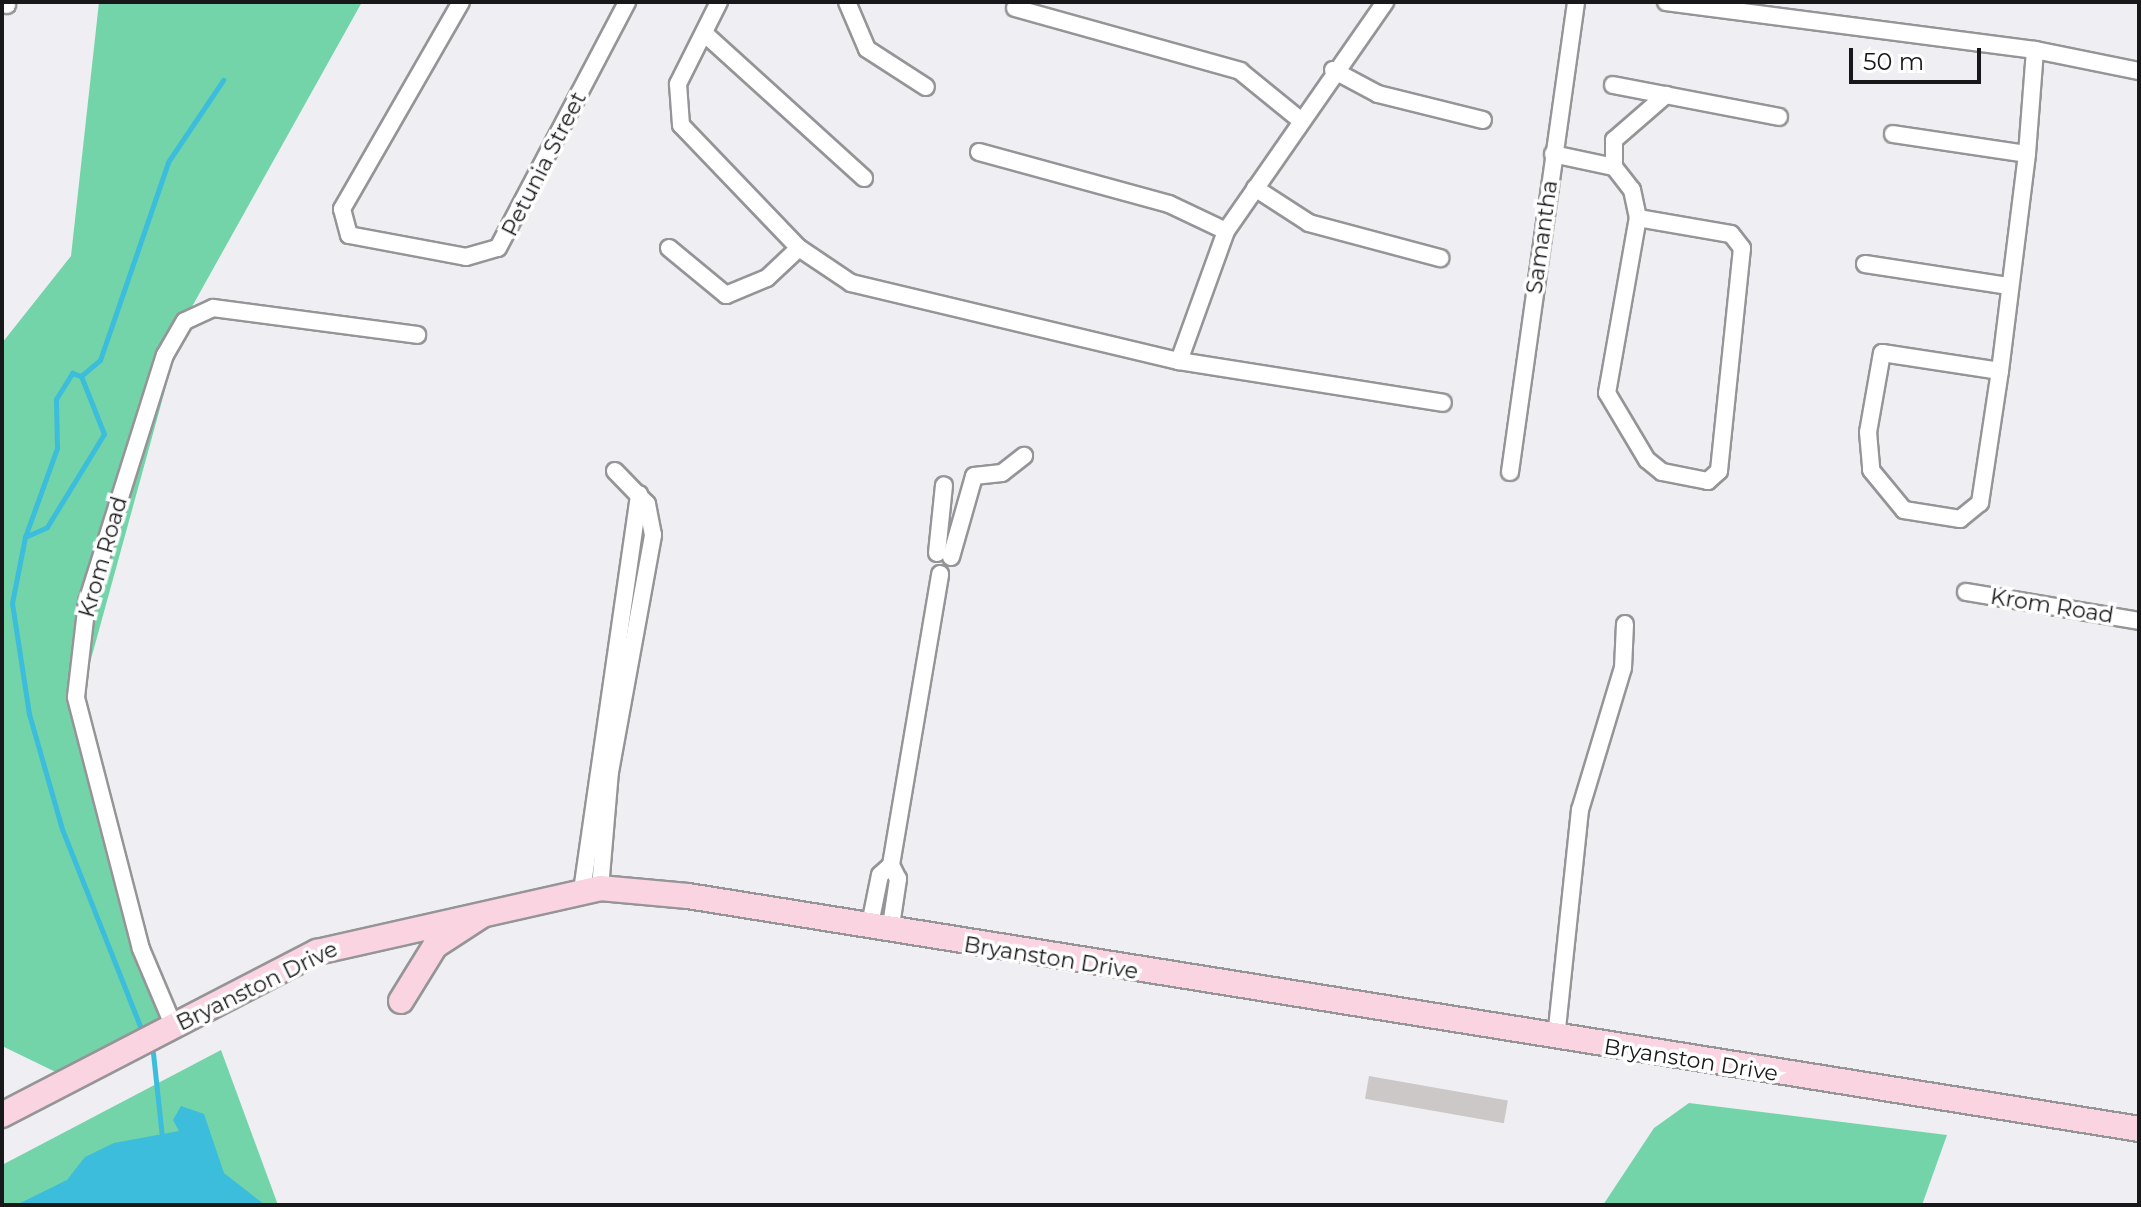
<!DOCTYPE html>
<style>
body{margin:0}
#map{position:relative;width:2141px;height:1207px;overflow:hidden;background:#efeff3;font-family:Montserrat,sans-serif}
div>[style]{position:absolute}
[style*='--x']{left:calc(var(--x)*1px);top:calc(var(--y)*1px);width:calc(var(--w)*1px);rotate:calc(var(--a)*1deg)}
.green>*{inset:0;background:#73d4aa}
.water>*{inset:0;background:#3cbddb}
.stream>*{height:5px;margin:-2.5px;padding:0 2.5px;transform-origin:2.5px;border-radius:2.5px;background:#3cbddb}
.building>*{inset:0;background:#ccc8c8;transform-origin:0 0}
.roads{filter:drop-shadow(2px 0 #959598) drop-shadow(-2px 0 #959598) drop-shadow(0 2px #959598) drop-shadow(0 -2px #959598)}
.street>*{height:16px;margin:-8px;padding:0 8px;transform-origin:8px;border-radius:8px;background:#fff}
.secondary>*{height:24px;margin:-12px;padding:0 12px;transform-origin:12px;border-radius:12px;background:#fad4e0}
span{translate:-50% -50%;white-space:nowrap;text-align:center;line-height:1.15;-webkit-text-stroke:7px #fff;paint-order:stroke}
.street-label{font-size:22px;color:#18181a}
.frame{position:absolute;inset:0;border:4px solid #18181a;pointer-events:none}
.scale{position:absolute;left:1849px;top:48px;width:132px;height:36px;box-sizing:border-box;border:4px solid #18181a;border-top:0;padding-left:10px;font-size:24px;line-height:28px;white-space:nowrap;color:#18181a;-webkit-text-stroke:6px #fff;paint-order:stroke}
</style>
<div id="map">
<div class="green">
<div style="clip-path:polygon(99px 2px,362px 2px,184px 321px,77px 710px,145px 967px,172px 1022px,66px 1077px,2px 1046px,2px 343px,71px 256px)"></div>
<div style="clip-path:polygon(221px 1050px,278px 1205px,2px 1205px,2px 1165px)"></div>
<div style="clip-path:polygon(1689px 1103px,1947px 1135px,1922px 1205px,1603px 1205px,1654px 1128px)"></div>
</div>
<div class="water">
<div style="clip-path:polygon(181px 1106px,204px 1114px,224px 1173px,265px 1205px,16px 1205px,67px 1180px,85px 1157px,114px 1143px,179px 1131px,173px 1120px)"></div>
</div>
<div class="stream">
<div style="--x:25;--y:537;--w:95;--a:-70.2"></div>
<div style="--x:57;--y:448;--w:49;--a:-91.2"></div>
<div style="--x:56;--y:399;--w:31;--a:-58"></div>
<div style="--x:72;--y:373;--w:9;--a:18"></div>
<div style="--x:140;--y:1026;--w:212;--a:-111.6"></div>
<div style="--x:62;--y:829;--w:120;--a:-106"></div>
<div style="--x:29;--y:714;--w:112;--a:-98.7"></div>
<div style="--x:12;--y:603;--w:67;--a:-78.9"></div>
<div style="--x:25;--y:537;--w:24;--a:-24"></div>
<div style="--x:47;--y:527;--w:109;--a:-58.5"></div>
<div style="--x:104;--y:434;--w:62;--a:-111.6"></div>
<div style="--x:81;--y:376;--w:25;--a:-40"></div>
<div style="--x:100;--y:360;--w:209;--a:-71"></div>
<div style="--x:168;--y:162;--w:99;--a:-56.1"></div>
<div style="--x:153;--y:1053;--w:84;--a:83.9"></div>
</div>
<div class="building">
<div style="left:1369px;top:1076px;width:141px;height:23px;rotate:10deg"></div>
</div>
<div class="roads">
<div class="street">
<div style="--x:3;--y:2;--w:5;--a:37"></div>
<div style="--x:461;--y:2;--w:239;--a:119.9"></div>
<div style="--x:342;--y:209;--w:27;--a:75"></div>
<div style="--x:349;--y:235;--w:119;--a:10.6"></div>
<div style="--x:466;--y:257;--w:33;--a:-16"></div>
<div style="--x:498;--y:248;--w:278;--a:-62.3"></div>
<div style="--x:719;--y:2;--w:92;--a:116.6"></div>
<div style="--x:678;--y:84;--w:41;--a:85.8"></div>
<div style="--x:681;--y:125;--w:170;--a:46.2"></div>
<div style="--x:799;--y:248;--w:63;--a:33.9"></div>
<div style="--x:851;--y:283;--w:337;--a:13.4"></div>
<div style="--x:1179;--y:361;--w:267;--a:9"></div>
<div style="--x:847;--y:2;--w:51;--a:66.9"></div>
<div style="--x:867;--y:49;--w:70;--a:32.8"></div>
<div style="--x:1666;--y:2;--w:372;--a:7.4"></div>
<div style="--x:2035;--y:50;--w:106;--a:11.4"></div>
<div style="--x:1015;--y:8;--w:234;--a:15.6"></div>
<div style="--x:1240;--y:71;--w:76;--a:39.1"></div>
<div style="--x:704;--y:33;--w:216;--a:42.2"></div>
<div style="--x:1333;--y:70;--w:51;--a:28.1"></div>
<div style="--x:1378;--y:94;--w:108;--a:13.9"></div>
<div style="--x:1613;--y:85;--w:169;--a:10.9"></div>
<div style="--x:1893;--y:134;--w:135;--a:8.5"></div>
<div style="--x:979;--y:152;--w:197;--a:15.3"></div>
<div style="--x:1169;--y:204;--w:63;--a:25.3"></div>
<div style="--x:1553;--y:154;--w:62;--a:12"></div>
<div style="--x:1255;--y:188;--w:64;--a:32.9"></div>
<div style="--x:1309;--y:223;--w:136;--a:15"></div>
<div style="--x:1638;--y:218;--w:94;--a:9.8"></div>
<div style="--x:1731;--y:234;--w:18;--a:52"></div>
<div style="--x:1742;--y:248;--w:224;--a:95.9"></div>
<div style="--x:1719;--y:471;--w:15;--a:138"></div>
<div style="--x:1708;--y:481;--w:47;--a:-168.9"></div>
<div style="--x:1662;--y:472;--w:19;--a:-141"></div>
<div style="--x:1647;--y:460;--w:78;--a:-120.8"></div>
<div style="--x:1607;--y:393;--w:178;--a:-80"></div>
<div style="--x:1638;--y:218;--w:29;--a:-102"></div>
<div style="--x:1632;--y:190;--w:29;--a:-128"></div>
<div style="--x:1614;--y:167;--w:27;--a:-90"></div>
<div style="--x:1614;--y:140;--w:69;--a:-40.9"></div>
<div style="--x:669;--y:248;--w:74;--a:39.5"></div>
<div style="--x:726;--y:295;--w:44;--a:-22.5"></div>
<div style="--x:767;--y:278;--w:44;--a:-43.2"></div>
<div style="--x:1865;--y:264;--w:146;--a:8.7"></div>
<div style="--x:1179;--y:361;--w:138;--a:-70.1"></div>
<div style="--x:1226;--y:231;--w:279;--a:-55.2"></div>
<div style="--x:2000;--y:371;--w:119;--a:-171.3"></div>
<div style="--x:1882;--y:353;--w:80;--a:100"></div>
<div style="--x:1868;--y:432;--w:38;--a:85"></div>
<div style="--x:1871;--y:470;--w:52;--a:50.5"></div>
<div style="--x:1904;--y:510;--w:57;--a:9.1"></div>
<div style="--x:1960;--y:519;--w:26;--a:-39"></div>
<div style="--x:1980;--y:503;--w:134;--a:-81.4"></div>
<div style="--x:2000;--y:371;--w:219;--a:-82.9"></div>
<div style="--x:2027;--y:154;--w:104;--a:-85.6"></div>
<div style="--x:1510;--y:472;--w:475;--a:-82"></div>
<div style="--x:937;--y:553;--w:68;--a:-84.1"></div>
<div style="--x:951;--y:557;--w:84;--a:-74.1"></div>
<div style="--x:974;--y:476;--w:28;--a:-6"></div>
<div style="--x:1002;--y:473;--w:28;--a:-38"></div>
<div style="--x:1966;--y:592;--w:175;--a:9.5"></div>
<div style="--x:600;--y:888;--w:116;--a:-85.1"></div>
<div style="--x:610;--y:772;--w:241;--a:-79.7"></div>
<div style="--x:653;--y:535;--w:32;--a:-101"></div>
<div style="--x:647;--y:504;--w:46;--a:-134.1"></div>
<div style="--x:582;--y:891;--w:401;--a:-81.8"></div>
<div style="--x:869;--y:929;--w:55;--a:-78.5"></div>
<div style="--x:880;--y:875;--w:15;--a:-42"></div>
<div style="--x:890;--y:932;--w:54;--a:-81.4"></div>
<div style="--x:898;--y:879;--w:16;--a:-117"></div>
<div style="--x:891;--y:865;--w:295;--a:-80.4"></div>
<div style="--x:174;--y:1027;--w:85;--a:-112.9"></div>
<div style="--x:141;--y:949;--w:260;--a:-104.5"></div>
<div style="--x:76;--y:697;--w:96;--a:-83.4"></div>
<div style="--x:87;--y:602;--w:259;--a:-72.5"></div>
<div style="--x:165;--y:355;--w:39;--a:-60"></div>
<div style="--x:185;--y:321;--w:31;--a:-25"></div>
<div style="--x:213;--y:308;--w:206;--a:7.5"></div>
<div style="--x:1556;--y:1038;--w:229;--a:-84"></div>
<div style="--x:1580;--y:810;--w:148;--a:-73.2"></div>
<div style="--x:1623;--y:668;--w:44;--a:-87.4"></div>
</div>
<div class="secondary">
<div style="--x:401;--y:1001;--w:65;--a:-58.3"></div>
<div style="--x:435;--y:946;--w:55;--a:-33.1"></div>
<div style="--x:2;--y:1115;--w:355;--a:-27.4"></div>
<div style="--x:317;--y:952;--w:290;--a:-12.7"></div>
<div style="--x:600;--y:888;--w:88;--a:5.2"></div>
<div style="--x:688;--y:896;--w:1470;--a:9.12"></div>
</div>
</div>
<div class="street-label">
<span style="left:544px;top:164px;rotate:-63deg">Petunia Street</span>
<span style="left:1542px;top:237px;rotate:-82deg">Samantha</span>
<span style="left:103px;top:557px;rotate:-74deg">Krom Road</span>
<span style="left:2052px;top:606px;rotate:9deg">Krom Road</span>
<span style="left:1051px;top:958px;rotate:9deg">Bryanston Drive</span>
<span style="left:257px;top:986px;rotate:-26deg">Bryanston Drive</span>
<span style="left:1691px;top:1060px;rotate:9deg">Bryanston Drive</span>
</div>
<div class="frame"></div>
<div class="scale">50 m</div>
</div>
